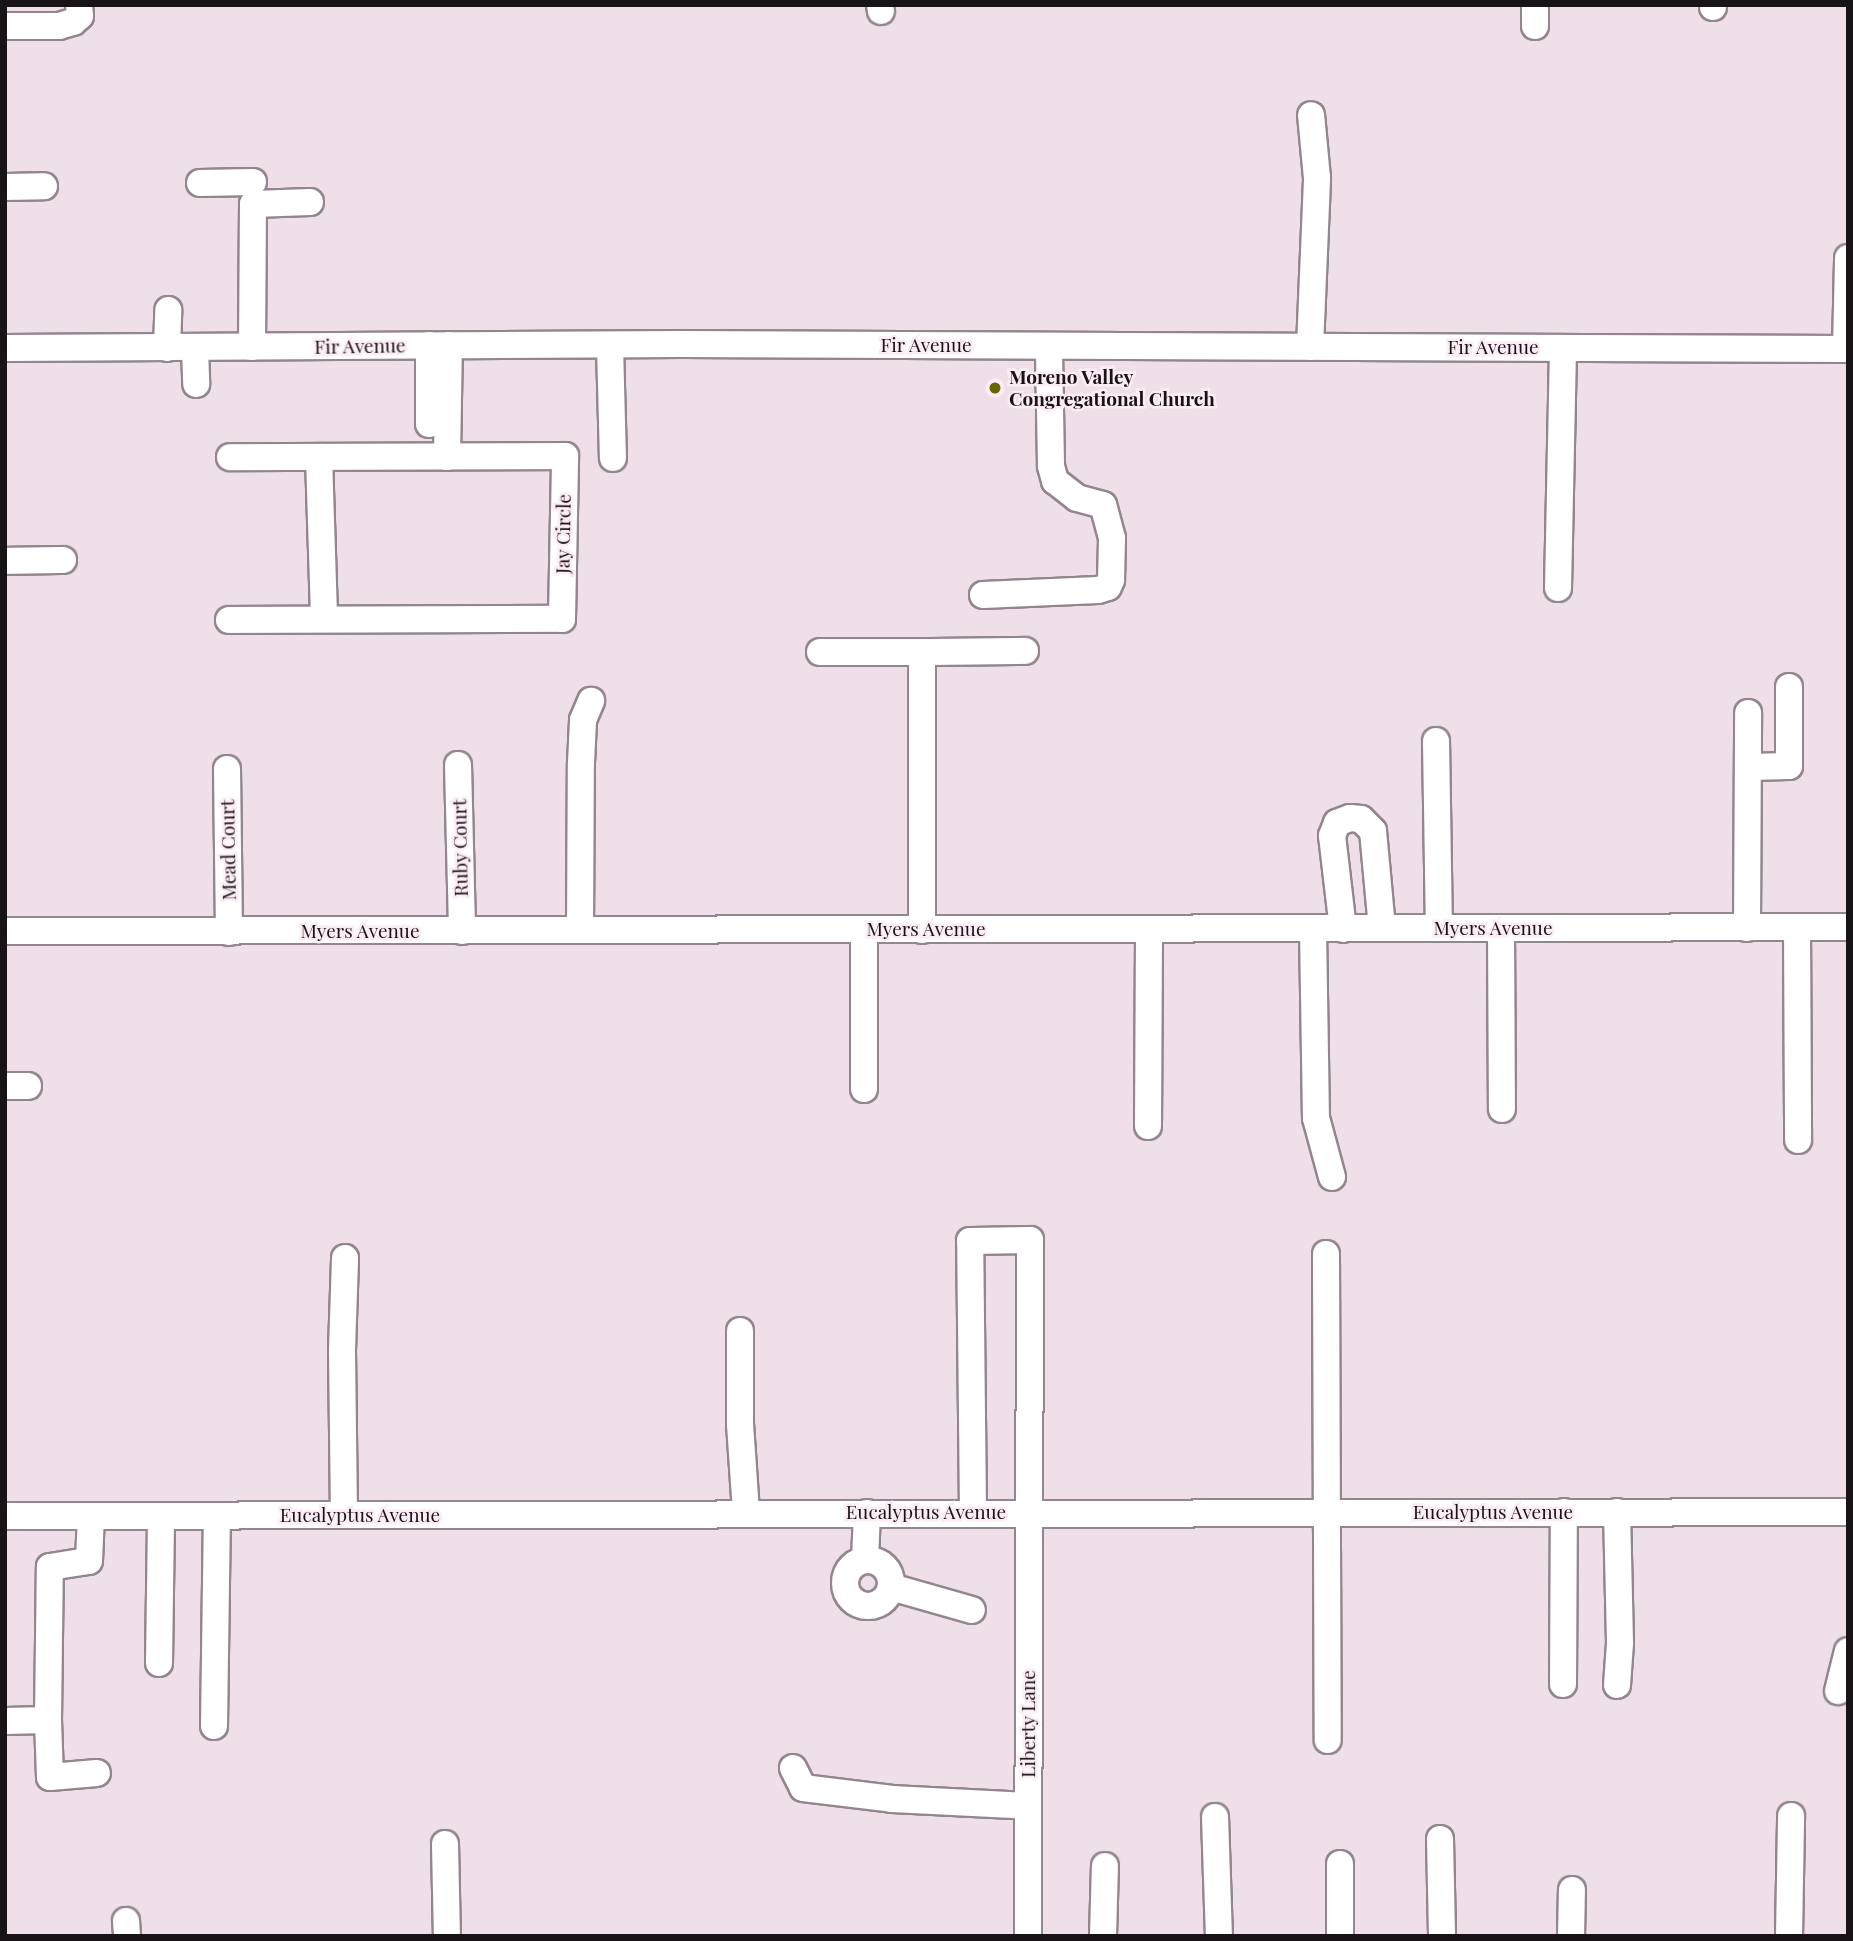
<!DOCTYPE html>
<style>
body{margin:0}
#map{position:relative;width:1853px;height:1941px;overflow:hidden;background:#eedfe8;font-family:"Playfair Display",serif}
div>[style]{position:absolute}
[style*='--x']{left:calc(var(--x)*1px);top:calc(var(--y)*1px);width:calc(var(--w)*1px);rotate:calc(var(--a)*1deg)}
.roads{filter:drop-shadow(2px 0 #93868e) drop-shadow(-2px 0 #93868e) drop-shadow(0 2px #93868e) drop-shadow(0 -2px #93868e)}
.minor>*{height:26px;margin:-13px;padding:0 13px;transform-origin:13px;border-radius:13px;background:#fff}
.minor>.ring{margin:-13px;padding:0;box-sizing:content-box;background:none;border:26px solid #fff;border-radius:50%}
.dots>*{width:19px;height:19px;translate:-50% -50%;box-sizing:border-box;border:4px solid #fcecf5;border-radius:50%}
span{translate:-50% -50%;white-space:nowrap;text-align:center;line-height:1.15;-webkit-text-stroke:5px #fcecf5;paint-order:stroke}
.street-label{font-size:19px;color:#181316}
.poi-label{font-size:19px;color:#181316;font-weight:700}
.left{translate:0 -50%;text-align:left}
.frame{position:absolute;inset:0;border:7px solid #181316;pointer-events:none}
</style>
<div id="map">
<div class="roads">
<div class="minor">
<div style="--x:880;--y:5;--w:6;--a:81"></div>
<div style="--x:1535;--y:5;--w:21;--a:90"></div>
<div style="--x:1713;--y:5;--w:2;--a:90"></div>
<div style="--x:5;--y:26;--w:54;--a:0"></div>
<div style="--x:59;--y:26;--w:15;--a:-16"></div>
<div style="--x:73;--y:22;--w:9;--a:-41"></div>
<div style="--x:80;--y:16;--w:11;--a:-95"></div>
<div style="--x:200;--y:183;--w:53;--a:-1.1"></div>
<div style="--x:5;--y:187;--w:39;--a:-1"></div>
<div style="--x:610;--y:346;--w:112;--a:88.5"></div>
<div style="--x:252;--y:347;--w:143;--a:-89.6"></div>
<div style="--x:253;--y:204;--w:57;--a:-2"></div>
<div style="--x:1310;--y:347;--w:169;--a:-87.6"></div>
<div style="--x:1317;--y:178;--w:63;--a:-95.4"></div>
<div style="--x:5;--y:348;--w:676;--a:-0.34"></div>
<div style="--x:681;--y:344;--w:1167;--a:0.25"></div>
<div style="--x:167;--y:348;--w:38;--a:-88"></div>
<div style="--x:195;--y:348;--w:36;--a:88"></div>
<div style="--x:1846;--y:349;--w:91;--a:-88.7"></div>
<div style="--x:429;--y:424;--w:79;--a:-90"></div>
<div style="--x:319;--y:457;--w:162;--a:88.2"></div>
<div style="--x:447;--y:457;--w:112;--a:-89"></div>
<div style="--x:5;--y:561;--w:58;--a:-1"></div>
<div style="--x:1558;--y:588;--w:240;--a:-88.8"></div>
<div style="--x:983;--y:595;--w:115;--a:-2.5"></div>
<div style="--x:1098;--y:590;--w:10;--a:-17"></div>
<div style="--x:1108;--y:587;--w:8;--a:-67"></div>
<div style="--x:1111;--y:580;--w:42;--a:-88.6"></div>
<div style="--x:1112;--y:538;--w:34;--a:-105"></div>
<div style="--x:1103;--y:505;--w:27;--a:-165"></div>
<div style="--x:1077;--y:498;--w:28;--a:-142"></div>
<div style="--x:1055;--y:481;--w:16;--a:-105"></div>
<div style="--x:1051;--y:466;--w:120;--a:-91"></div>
<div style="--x:229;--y:620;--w:333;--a:-0.2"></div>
<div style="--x:562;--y:619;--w:163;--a:-88.9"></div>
<div style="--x:565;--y:456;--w:335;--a:179.8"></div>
<div style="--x:820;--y:652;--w:102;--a:0"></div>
<div style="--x:922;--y:652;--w:278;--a:90"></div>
<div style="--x:922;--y:652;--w:103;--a:-0.6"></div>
<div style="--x:1436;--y:741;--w:187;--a:89.1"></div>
<div style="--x:458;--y:765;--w:166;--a:88.6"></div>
<div style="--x:1748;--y:767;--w:41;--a:-1.4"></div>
<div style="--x:1789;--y:766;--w:79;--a:-90"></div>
<div style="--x:227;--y:769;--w:163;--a:89.3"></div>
<div style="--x:1501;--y:928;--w:181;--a:89.7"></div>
<div style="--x:1747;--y:928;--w:215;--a:-89.7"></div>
<div style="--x:1797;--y:928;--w:212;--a:89.7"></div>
<div style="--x:1313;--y:929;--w:189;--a:89.1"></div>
<div style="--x:1316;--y:1118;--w:61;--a:74.8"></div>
<div style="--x:1343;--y:929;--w:94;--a:-96.7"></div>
<div style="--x:1332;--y:836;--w:14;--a:-69"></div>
<div style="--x:1337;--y:823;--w:14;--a:-21"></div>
<div style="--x:1350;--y:818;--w:11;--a:5"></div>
<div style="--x:1361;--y:819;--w:17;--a:45"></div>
<div style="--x:1373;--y:831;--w:97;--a:84.7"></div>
<div style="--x:580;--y:930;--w:167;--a:-89.7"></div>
<div style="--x:581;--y:763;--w:43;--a:-87.3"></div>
<div style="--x:583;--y:720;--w:21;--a:-67"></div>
<div style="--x:5;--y:931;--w:1843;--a:-0.12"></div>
<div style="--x:5;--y:1086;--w:23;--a:0"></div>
<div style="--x:864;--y:1089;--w:159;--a:-90"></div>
<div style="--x:1148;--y:1126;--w:197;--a:-89.7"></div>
<div style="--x:1326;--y:1254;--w:486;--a:89.8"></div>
<div style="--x:740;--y:1331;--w:93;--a:90"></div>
<div style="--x:740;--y:1424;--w:89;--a:86.1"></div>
<div style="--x:973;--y:1512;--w:271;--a:-90.6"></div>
<div style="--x:970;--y:1241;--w:60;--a:-1"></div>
<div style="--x:1030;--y:1240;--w:696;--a:90.16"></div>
<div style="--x:344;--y:1515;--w:165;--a:-90.7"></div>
<div style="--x:342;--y:1350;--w:92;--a:-88.1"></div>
<div style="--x:5;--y:1516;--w:1843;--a:-0.12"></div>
<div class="ring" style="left:845px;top:1560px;width:20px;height:20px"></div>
<div style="--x:865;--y:1560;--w:47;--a:-87.6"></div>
<div style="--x:891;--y:1587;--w:84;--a:15.9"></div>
<div style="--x:159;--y:1663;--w:147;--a:-89.2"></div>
<div style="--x:1563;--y:1684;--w:172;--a:-89.7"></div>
<div style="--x:1617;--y:1685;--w:42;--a:-85.9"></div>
<div style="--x:1620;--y:1643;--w:131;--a:-91.3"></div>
<div style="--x:1838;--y:1691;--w:41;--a:-76"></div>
<div style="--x:48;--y:1720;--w:57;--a:88"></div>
<div style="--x:50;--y:1777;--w:47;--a:-4.9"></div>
<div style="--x:5;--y:1721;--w:43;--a:-1.3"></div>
<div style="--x:48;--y:1720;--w:153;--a:-89.3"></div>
<div style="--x:50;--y:1567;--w:39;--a:-9"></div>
<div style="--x:89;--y:1561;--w:45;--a:-87.5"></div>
<div style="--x:214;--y:1726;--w:210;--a:-89.2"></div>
<div style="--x:793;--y:1768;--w:22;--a:63"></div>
<div style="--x:803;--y:1788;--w:90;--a:7"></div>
<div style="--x:892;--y:1799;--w:136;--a:2.9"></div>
<div style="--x:1215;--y:1817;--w:119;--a:88.1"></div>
<div style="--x:1440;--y:1839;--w:97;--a:88.8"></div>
<div style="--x:445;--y:1844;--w:92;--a:88.8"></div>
<div style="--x:126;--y:1921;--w:15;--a:86"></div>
<div style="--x:1103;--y:1936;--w:70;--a:-88.4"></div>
<div style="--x:1340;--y:1936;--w:72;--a:-90"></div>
<div style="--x:1571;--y:1936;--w:46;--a:-88.8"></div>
<div style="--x:1789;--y:1936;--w:120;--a:-89"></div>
</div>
</div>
<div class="dots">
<div style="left:995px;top:388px;background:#676701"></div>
</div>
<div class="street-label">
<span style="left:926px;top:345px">Fir Avenue</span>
<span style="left:360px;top:346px;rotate:-1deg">Fir Avenue</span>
<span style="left:1493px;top:347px">Fir Avenue</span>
<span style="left:563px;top:534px;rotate:-89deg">Jay Circle</span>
<span style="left:460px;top:848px;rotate:-91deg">Ruby Court</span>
<span style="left:228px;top:850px;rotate:-91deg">Mead Court</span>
<span style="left:1493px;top:928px">Myers Avenue</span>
<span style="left:926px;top:929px">Myers Avenue</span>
<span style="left:360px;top:931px">Myers Avenue</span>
<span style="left:926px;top:1512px">Eucalyptus Avenue</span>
<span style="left:1493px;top:1512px">Eucalyptus Avenue</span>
<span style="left:360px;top:1515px">Eucalyptus Avenue</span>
<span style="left:1028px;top:1724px;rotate:-90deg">Liberty Lane</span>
</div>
<div class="poi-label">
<span class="left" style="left:1009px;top:388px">Moreno Valley<br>Congregational Church</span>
</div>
<div class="frame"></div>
</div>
